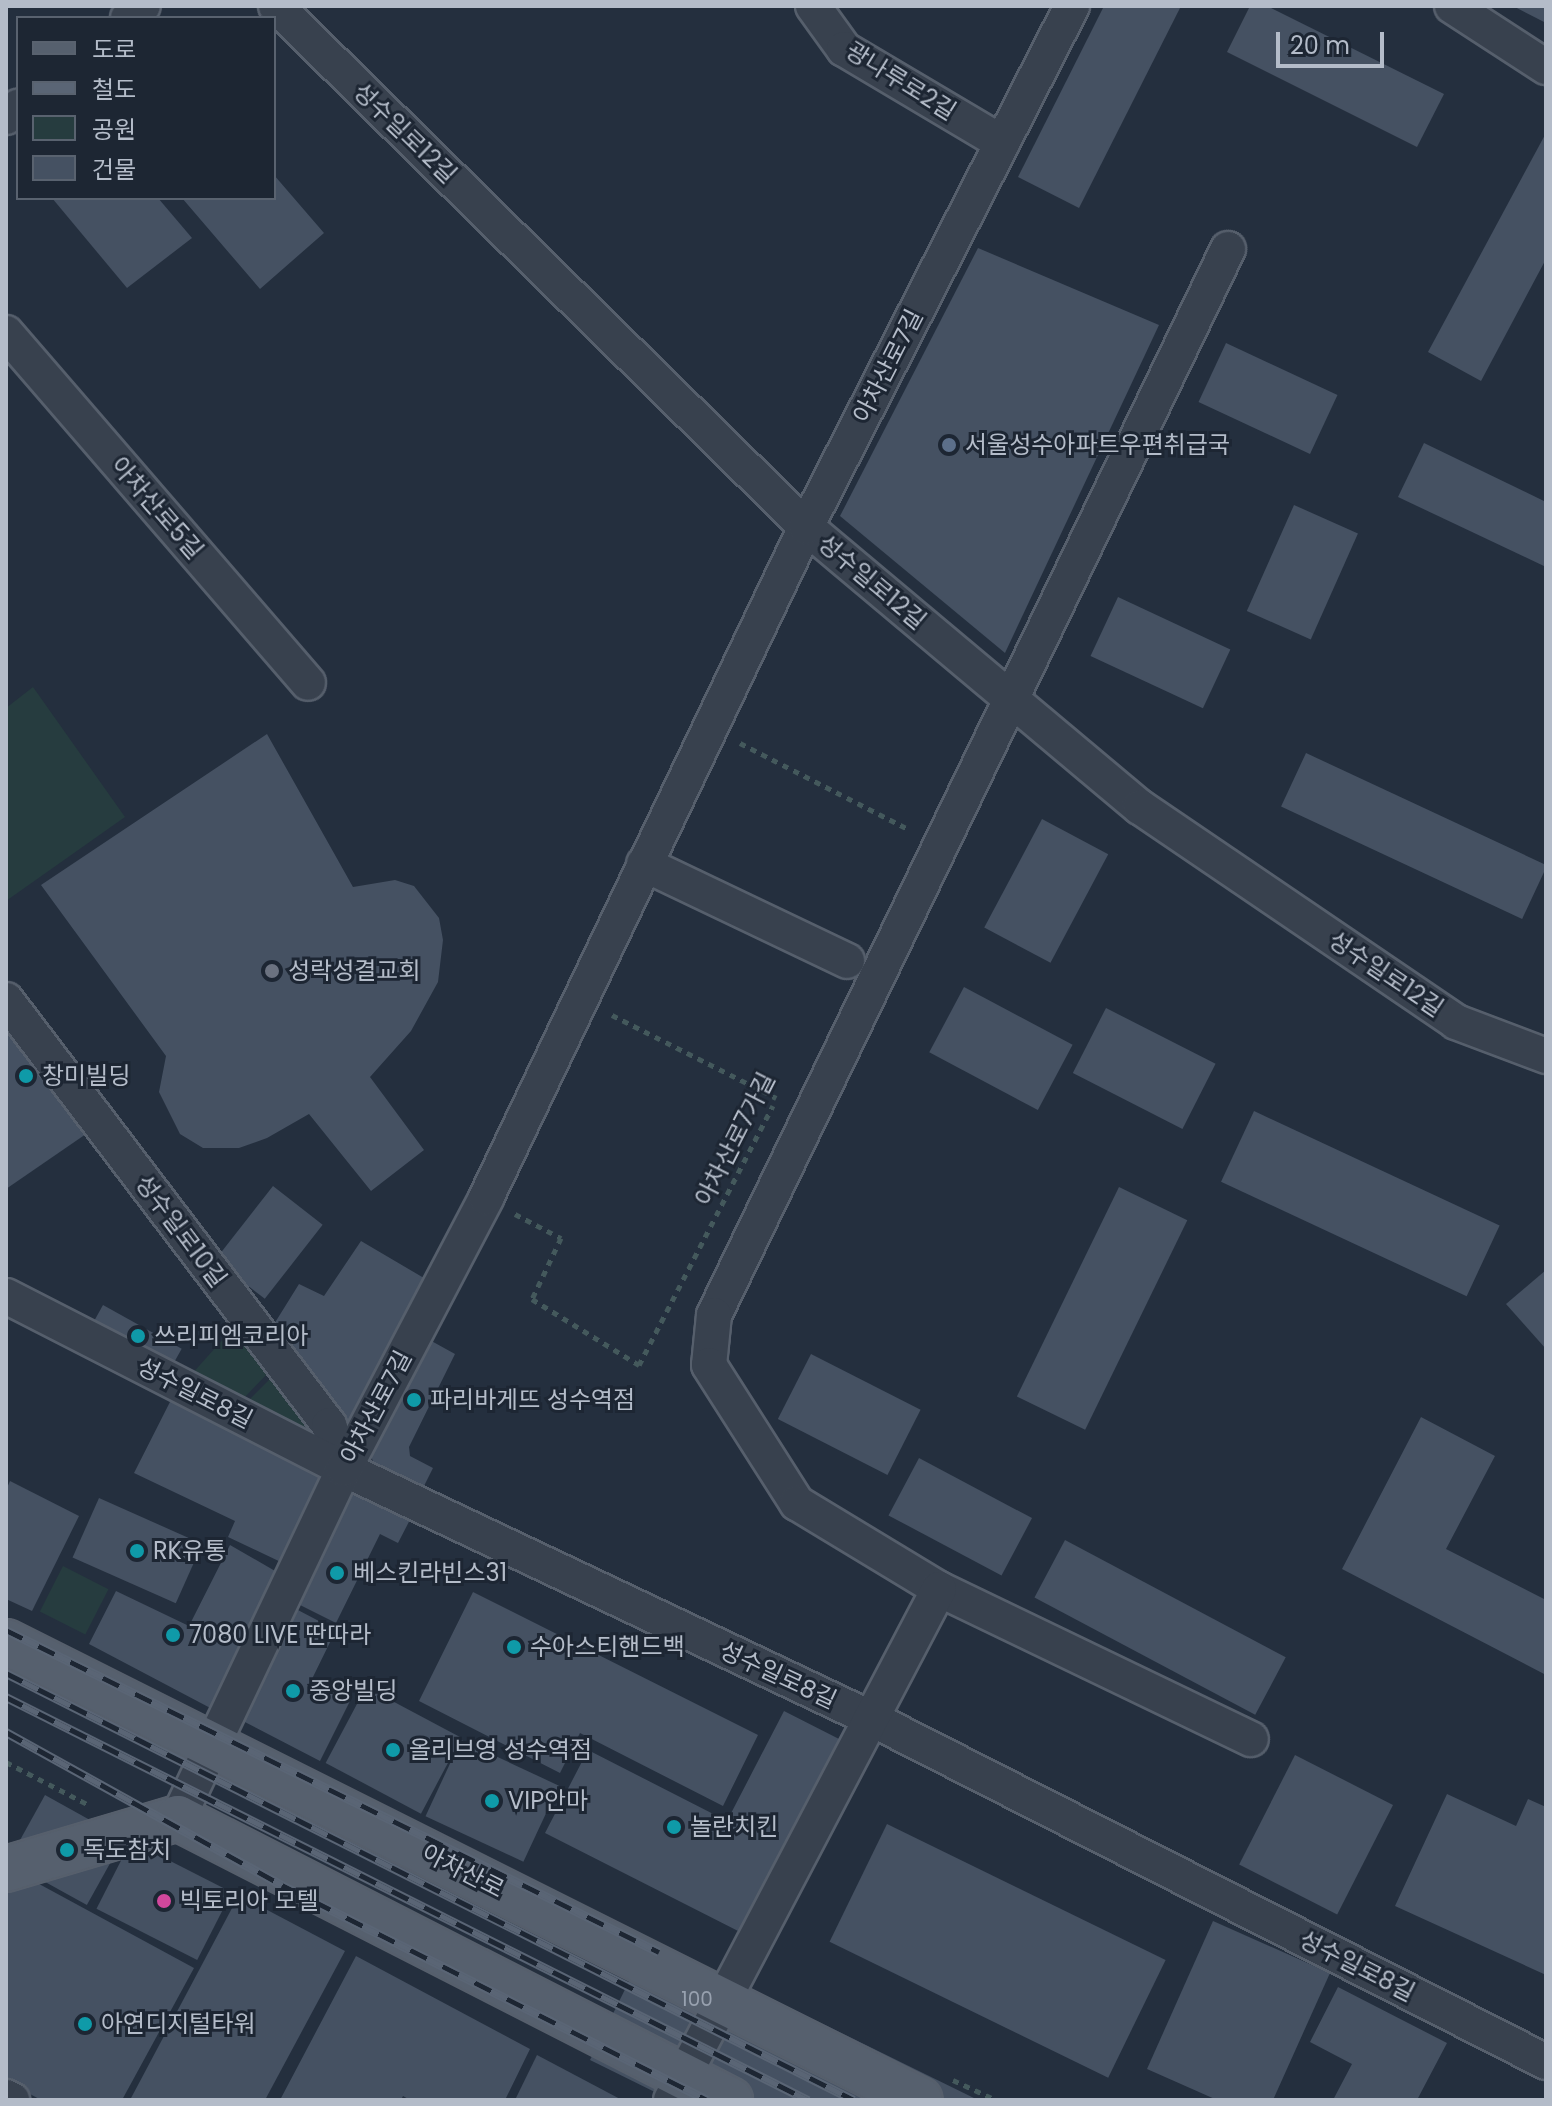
<!DOCTYPE html>
<meta charset="utf-8">
<style>
body{margin:0}
#map{position:relative;width:1552px;height:2106px;overflow:hidden;background:#242f3e;font-family:Poppins,"Noto Sans KR",sans-serif}
div>[style]{position:absolute}
[style*='--x']{left:calc(var(--x)*1px);top:calc(var(--y)*1px);width:calc(var(--w)*1px);rotate:calc(var(--a)*1deg)}
.green>*{inset:0;background:#263c3f;transform-origin:0 0}
.building>*{inset:0;background:#455162;transform-origin:0 0}
.path>*{height:5px;margin-top:-2.5px;transform-origin:0;background:repeating-linear-gradient(90deg,#44595c 0 6px,transparent 0 12px)}
.roads{filter:drop-shadow(2px 0 #565f6c) drop-shadow(-2px 0 #565f6c) drop-shadow(0 2px #565f6c) drop-shadow(0 -2px #565f6c)}
.minor>*{height:34px;margin:-17px;padding:0 17px;transform-origin:17px;border-radius:17px;background:#38414e}
.major>*{height:44px;margin:-22px;padding:0 22px;transform-origin:22px;border-radius:22px;background:#56606e}
.rail>*{height:9px;margin-top:-4.5px;transform-origin:0;background:repeating-linear-gradient(90deg,#1d2633 0 18px,#5a6575 0 36px);box-sizing:border-box;border-block:2px solid #5a6575}
.dots>*{width:22px;height:22px;translate:-50% -50%;box-sizing:border-box;border:4px solid #1d2633;border-radius:50%}
span{translate:-50% -50%;white-space:nowrap;text-align:center;line-height:1.15;-webkit-text-stroke:6px #1d2633;paint-order:stroke}
.number-label{font-size:20px;color:#98a1af}
.number-label span{-webkit-text-stroke-width:0}
.street-label{font-size:24px;color:#b4bcc9}
.poi-label{font-size:24px;color:#b4bcc9}
.left{translate:0 -50%;text-align:left}
.frame{position:absolute;inset:0;border:8px solid #b4bcc9;pointer-events:none}
.legend{position:absolute;left:16px;top:16px;width:260px;height:184px;box-sizing:border-box;background:#1d2633;border:2px solid #59626f;margin:0;padding:10px 14px;list-style:none;font-size:24px;color:#b4bcc9}
.legend li{display:flex;align-items:center;gap:16px;height:40px}
.legend b{width:40px;border:2px solid #59626f}
.scale{position:absolute;left:1276px;top:32px;width:108px;height:36px;box-sizing:border-box;border:4px solid #b4bcc9;border-top:0;padding-left:10px;font-size:24px;line-height:28px;white-space:nowrap;color:#b4bcc9;-webkit-text-stroke:6px #1d2633;paint-order:stroke}
</style>
<div id="map">
<div class="green">
<div style="clip-path:polygon(33px 687px,125px 817px,6px 901px,6px 708px)"></div>
<div style="clip-path:polygon(234px 1327px,270px 1371px,242px 1400px,190px 1376px)"></div>
<div style="clip-path:polygon(274px 1375px,317px 1420px,306px 1434px,246px 1403px)"></div>
<div style="left:63px;top:1566px;width:51px;height:51px;rotate:27deg"></div>
</div>
<div class="building">
<div style="clip-path:polygon(1104px 6px,1181px 6px,1079px 208px,1018px 177px)"></div>
<div style="clip-path:polygon(1250px 6px,1267px 6px,1444px 94px,1417px 147px,1227px 52px)"></div>
<div style="clip-path:polygon(1513px 6px,1546px 6px,1546px 23px)"></div>
<div style="clip-path:polygon(1546px 133px,1546px 259px,1481px 381px,1428px 352px)"></div>
<div style="clip-path:polygon(274px 175px,324px 233px,260px 289px,182px 198px,274px 198px)"></div>
<div style="clip-path:polygon(52px 198px,158px 198px,192px 238px,127px 288px)"></div>
<div style="clip-path:polygon(978px 248px,1159px 325px,1005px 653px,840px 516px)"></div>
<div style="left:1226px;top:343px;width:123px;height:65px;rotate:25deg"></div>
<div style="clip-path:polygon(1424px 443px,1546px 502px,1546px 567px,1398px 497px)"></div>
<div style="left:1294px;top:505px;width:70px;height:116px;rotate:24deg"></div>
<div style="left:1118px;top:597px;width:124px;height:65px;rotate:25deg"></div>
<div style="clip-path:polygon(267px 734px,353px 887px,395px 880px,414px 886px,439px 918px,443px 940px,438px 982px,411px 1031px,370px 1077px,424px 1150px,371px 1191px,309px 1114px,267px 1138px,239px 1148px,203px 1148px,180px 1134px,159px 1092px,166px 1056px,41px 885px)"></div>
<div style="left:1306px;top:753px;width:266px;height:59px;rotate:25deg"></div>
<div style="left:1042px;top:819px;width:75px;height:123px;rotate:28deg"></div>
<div style="left:964px;top:987px;width:123px;height:74px;rotate:28deg"></div>
<div style="left:1106px;top:1008px;width:123px;height:73px;rotate:27deg"></div>
<div style="clip-path:polygon(6px 1017px,86px 1134px,6px 1189px)"></div>
<div style="left:1254px;top:1111px;width:271px;height:78px;rotate:25deg"></div>
<div style="left:273px;top:1186px;width:63px;height:94px;rotate:38deg"></div>
<div style="left:1119px;top:1187px;width:76px;height:233px;rotate:26deg"></div>
<div style="clip-path:polygon(361px 1241px,429px 1281px,356px 1433px,333px 1418px,271px 1329px,299px 1284px,324px 1296px)"></div>
<div style="clip-path:polygon(1546px 1270px,1546px 1349px,1506px 1304px)"></div>
<div style="left:103px;top:1305px;width:90px;height:22px;rotate:29deg"></div>
<div style="clip-path:polygon(426px 1338px,455px 1354px,409px 1447px,410px 1456px,433px 1468px,422px 1490px,374px 1467px,371px 1454px)"></div>
<div style="left:811px;top:1354px;width:123px;height:73px;rotate:27deg"></div>
<div style="clip-path:polygon(173px 1396px,328px 1479px,285px 1564px,228px 1537px,235px 1521px,134px 1473px)"></div>
<div style="clip-path:polygon(1421px 1417px,1495px 1456px,1446px 1549px,1546px 1600px,1546px 1675px,1342px 1569px)"></div>
<div style="left:919px;top:1458px;width:128px;height:65px;rotate:28deg"></div>
<div style="clip-path:polygon(10px 1481px,79px 1516px,32px 1611px,6px 1599px,6px 1490px)"></div>
<div style="clip-path:polygon(358px 1484px,414px 1512px,398px 1543px,380px 1534px,336px 1623px,298px 1604px)"></div>
<div style="left:99px;top:1498px;width:113px;height:65px;rotate:24deg"></div>
<div style="left:1065px;top:1540px;width:250px;height:65px;rotate:28deg"></div>
<div style="clip-path:polygon(230px 1545px,282px 1575px,216px 1711px,89px 1644px,116px 1591px,189px 1626px)"></div>
<div style="clip-path:polygon(473px 1592px,758px 1735px,723px 1806px,580px 1733px,560px 1773px,419px 1701px)"></div>
<div style="clip-path:polygon(296px 1609px,336px 1630px,311px 1681px,350px 1701px,320px 1761px,241px 1720px)"></div>
<div style="left:366px;top:1687px;width:108px;height:86px;rotate:28deg"></div>
<div style="clip-path:polygon(784px 1711px,843px 1741px,744px 1934px,545px 1833px,588px 1750px,727px 1821px)"></div>
<div style="left:461px;top:1740px;width:108px;height:84px;rotate:25deg"></div>
<div style="left:1295px;top:1755px;width:110px;height:123px;rotate:27deg"></div>
<div style="clip-path:polygon(1447px 1794px,1516px 1826px,1528px 1799px,1546px 1807px,1546px 1975px,1395px 1906px)"></div>
<div style="left:45px;top:1795px;width:90px;height:76px;rotate:29deg"></div>
<div style="left:887px;top:1824px;width:310px;height:131px;rotate:26deg"></div>
<div style="left:131px;top:1841px;width:113px;height:76px;rotate:27deg"></div>
<div style="clip-path:polygon(6px 1866px,194px 1968px,122px 2100px,41px 2100px,6px 2081px)"></div>
<div style="clip-path:polygon(239px 1895px,345px 1951px,265px 2100px,130px 2100px)"></div>
<div style="clip-path:polygon(1213px 1921px,1330px 1973px,1273px 2100px,1217px 2100px,1147px 2069px)"></div>
<div style="clip-path:polygon(650px 1939px,978px 2100px,671px 2100px,590px 2060px)"></div>
<div style="clip-path:polygon(356px 1956px,530px 2049px,505px 2100px,410px 2100px,403px 2096px,401px 2100px,280px 2100px)"></div>
<div style="clip-path:polygon(1338px 1987px,1447px 2043px,1417px 2100px,1333px 2100px,1352px 2064px,1310px 2042px)"></div>
<div style="clip-path:polygon(537px 2055px,622px 2100px,515px 2100px)"></div>
</div>
<div class="path">
<div style="--x:740;--y:743;--w:191;--a:27.1"></div>
<div style="--x:612;--y:1015;--w:184;--a:26.8"></div>
<div style="--x:515;--y:1214;--w:52;--a:27.6"></div>
<div style="--x:561;--y:1238;--w:68;--a:115.4"></div>
<div style="--x:532;--y:1299;--w:126;--a:31.7"></div>
<div style="--x:639;--y:1365;--w:292;--a:-62.7"></div>
<div style="--x:6;--y:1762;--w:91;--a:27.4"></div>
<div style="--x:953;--y:2080;--w:47;--a:24.9"></div>
</div>
<div class="roads">
<div class="minor">
<div style="--x:276;--y:6;--w:743;--a:44.51"></div>
<div style="--x:806;--y:527;--w:436;--a:40"></div>
<div style="--x:1140;--y:807;--w:382;--a:34.2"></div>
<div style="--x:1456;--y:1022;--w:96;--a:20.7"></div>
<div style="--x:813;--y:6;--w:53;--a:54.2"></div>
<div style="--x:844;--y:49;--w:184;--a:30.7"></div>
<div style="--x:1452;--y:6;--w:112;--a:33"></div>
<div style="--x:128;--y:18;--w:19;--a:-39"></div>
<div style="--x:6;--y:117;--w:16;--a:-40"></div>
<div style="--x:1228;--y:249;--w:1183;--a:115.74"></div>
<div style="--x:714;--y:1315;--w:50;--a:95.7"></div>
<div style="--x:709;--y:1365;--w:164;--a:57.5"></div>
<div style="--x:797;--y:1503;--w:166;--a:31.2"></div>
<div style="--x:939;--y:1589;--w:346;--a:25.7"></div>
<div style="--x:6;--y:333;--w:462;--a:49.2"></div>
<div style="--x:644;--y:864;--w:225;--a:25.5"></div>
<div style="--x:6;--y:1000;--w:534;--a:52.77"></div>
<div style="--x:329;--y:1425;--w:46;--a:71.2"></div>
<div style="--x:6;--y:1296;--w:380;--a:27.1"></div>
<div style="--x:344;--y:1469;--w:584;--a:25.34"></div>
<div style="--x:872;--y:1719;--w:756;--a:26.97"></div>
<div style="--x:178;--y:1818;--w:386;--a:-64.6"></div>
<div style="--x:344;--y:1469;--w:306;--a:-62.3"></div>
<div style="--x:486;--y:1198;--w:743;--a:-64.5"></div>
<div style="--x:806;--y:527;--w:585;--a:-62.95"></div>
<div style="--x:6;--y:2097;--w:7;--a:27"></div>
<div style="--x:671;--y:2100;--w:577;--a:-62.32"></div>
</div>
<div class="major">
<div style="--x:6;--y:1642;--w:1022;--a:26.62"></div>
<div style="--x:6;--y:1869;--w:179;--a:-16.5"></div>
<div style="--x:178;--y:1818;--w:620;--a:27.06"></div>
</div>
</div>
<div class="rail">
<div style="--x:6;--y:1630;--w:728;--a:26.25"></div>
<div style="--x:6;--y:1673;--w:949;--a:26.73"></div>
<div style="--x:6;--y:1697;--w:898;--a:26.68"></div>
<div style="--x:6;--y:1732;--w:316;--a:29"></div>
<div style="--x:282;--y:1885;--w:476;--a:26.8"></div>
</div>
<div class="dots">
<div style="left:949px;top:445px;background:#5c6f8a"></div>
<div style="left:272px;top:971px;background:#6b7280"></div>
<div style="left:26px;top:1076px;background:#0f9aa8"></div>
<div style="left:138px;top:1336px;background:#0f9aa8"></div>
<div style="left:414px;top:1400px;background:#0f9aa8"></div>
<div style="left:137px;top:1551px;background:#0f9aa8"></div>
<div style="left:337px;top:1573px;background:#0f9aa8"></div>
<div style="left:173px;top:1635px;background:#0f9aa8"></div>
<div style="left:514px;top:1647px;background:#0f9aa8"></div>
<div style="left:293px;top:1691px;background:#0f9aa8"></div>
<div style="left:393px;top:1750px;background:#0f9aa8"></div>
<div style="left:492px;top:1801px;background:#0f9aa8"></div>
<div style="left:674px;top:1827px;background:#0f9aa8"></div>
<div style="left:67px;top:1850px;background:#0f9aa8"></div>
<div style="left:164px;top:1901px;background:#d1479c"></div>
<div style="left:85px;top:2024px;background:#0f9aa8"></div>
</div>
<div class="number-label">
<span style="left:697px;top:1999px">100</span>
</div>
<div class="street-label">
<span style="left:901px;top:81px;rotate:32deg">광나루로2길</span>
<span style="left:405px;top:133px;rotate:44deg">성수일로12길</span>
<span style="left:888px;top:366px;rotate:-63deg">아차산로7길</span>
<span style="left:157px;top:508px;rotate:49deg">아차산로5길</span>
<span style="left:872px;top:582px;rotate:40deg">성수일로12길</span>
<span style="left:1386px;top:974px;rotate:34deg">성수일로12길</span>
<span style="left:735px;top:1139px;rotate:-63deg">아차산로7가길</span>
<span style="left:181px;top:1231px;rotate:53deg">성수일로10길</span>
<span style="left:195px;top:1393px;rotate:27deg">성수일로8길</span>
<span style="left:376px;top:1407px;rotate:-62deg">아차산로7길</span>
<span style="left:778px;top:1675px;rotate:25deg">성수일로8길</span>
<span style="left:463px;top:1871px;rotate:27deg">아차산로</span>
<span style="left:1357px;top:1966px;rotate:27deg">성수일로8길</span>
</div>
<div class="poi-label">
<span class="left" style="left:965px;top:445px">서울성수아파트우편취급국</span>
<span class="left" style="left:288px;top:971px">성락성결교회</span>
<span class="left" style="left:42px;top:1076px">창미빌딩</span>
<span class="left" style="left:154px;top:1336px">쓰리피엠코리아</span>
<span class="left" style="left:430px;top:1400px">파리바게뜨 성수역점</span>
<span class="left" style="left:153px;top:1551px">RK유통</span>
<span class="left" style="left:353px;top:1573px">베스킨라빈스31</span>
<span class="left" style="left:189px;top:1635px">7080 LIVE 딴따라</span>
<span class="left" style="left:530px;top:1647px">수아스티핸드백</span>
<span class="left" style="left:309px;top:1691px">중앙빌딩</span>
<span class="left" style="left:409px;top:1750px">올리브영 성수역점</span>
<span class="left" style="left:508px;top:1801px">VIP안마</span>
<span class="left" style="left:690px;top:1827px">놀란치킨</span>
<span class="left" style="left:83px;top:1850px">독도참치</span>
<span class="left" style="left:180px;top:1901px">빅토리아 모텔</span>
<span class="left" style="left:101px;top:2024px">아연디지털타워</span>
</div>
<div class="frame"></div>
<ul class="legend">
<li><b style="height:10px;background:#56606e"></b>도로</li>
<li><b style="height:10px;background:#5a6575"></b>철도</li>
<li><b style="height:22px;background:#263c3f"></b>공원</li>
<li><b style="height:22px;background:#455162"></b>건물</li>
</ul>
<div class="scale">20 m</div>
</div>
